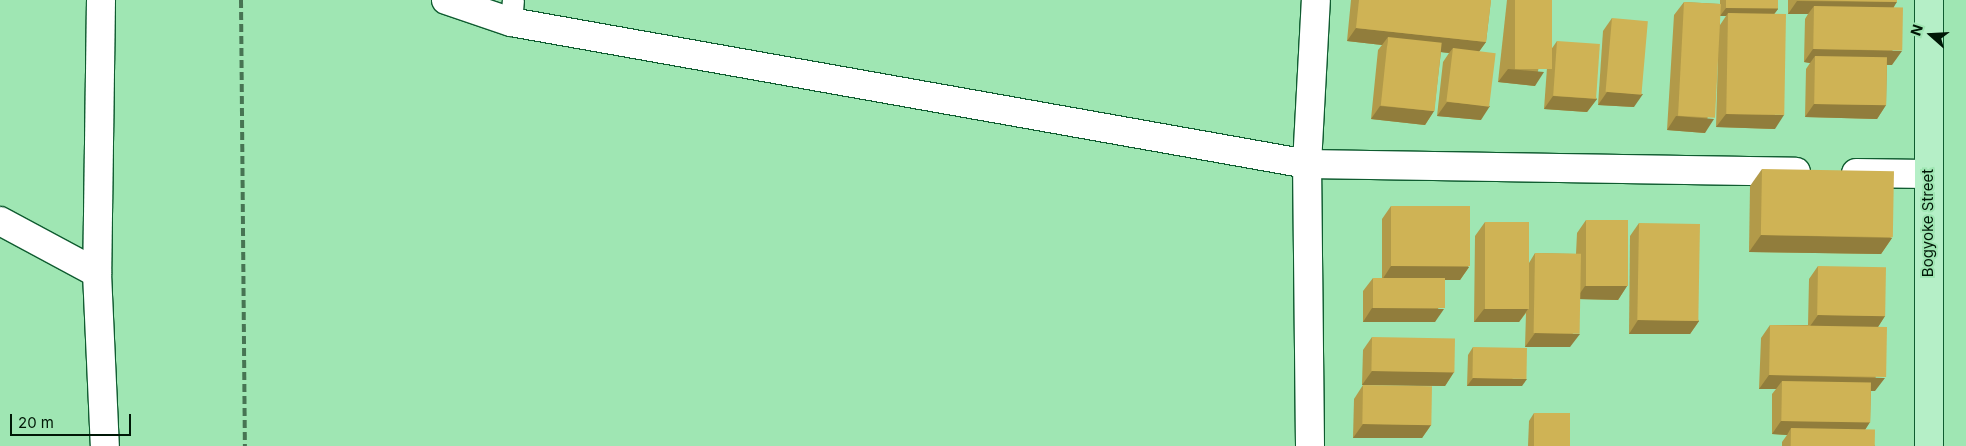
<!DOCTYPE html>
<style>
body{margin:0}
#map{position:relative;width:1966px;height:446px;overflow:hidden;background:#9fe6b3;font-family:Inter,sans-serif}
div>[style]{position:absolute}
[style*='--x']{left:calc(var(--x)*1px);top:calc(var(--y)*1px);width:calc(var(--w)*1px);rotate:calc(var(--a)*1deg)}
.roads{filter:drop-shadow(1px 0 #0f5c30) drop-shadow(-1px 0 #0f5c30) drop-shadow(0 1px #0f5c30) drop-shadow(0 -1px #0f5c30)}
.lane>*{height:21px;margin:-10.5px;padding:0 10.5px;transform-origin:10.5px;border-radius:10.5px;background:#fff}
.street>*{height:28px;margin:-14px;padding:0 14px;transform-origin:14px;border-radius:14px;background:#fff}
.primary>*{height:28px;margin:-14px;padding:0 14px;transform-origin:14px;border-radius:14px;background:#b5efc7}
.rail>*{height:4px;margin-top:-2px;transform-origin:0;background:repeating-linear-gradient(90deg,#477453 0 8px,transparent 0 12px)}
.wall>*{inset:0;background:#b29a49}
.shaded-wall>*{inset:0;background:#917d3c}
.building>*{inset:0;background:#cfb355;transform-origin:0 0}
span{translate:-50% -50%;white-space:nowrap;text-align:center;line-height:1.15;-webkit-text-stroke:4px #9fe6b3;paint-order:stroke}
.street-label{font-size:15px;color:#001706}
.north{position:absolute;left:1906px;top:10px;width:50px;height:50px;-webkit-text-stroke:4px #9fe6b3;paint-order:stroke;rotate:289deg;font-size:14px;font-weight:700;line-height:20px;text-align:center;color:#001706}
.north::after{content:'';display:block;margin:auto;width:18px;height:22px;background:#001706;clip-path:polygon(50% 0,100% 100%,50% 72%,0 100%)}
.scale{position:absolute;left:10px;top:414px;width:121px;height:22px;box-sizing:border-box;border:2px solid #001706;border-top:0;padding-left:6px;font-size:15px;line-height:18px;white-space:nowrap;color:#001706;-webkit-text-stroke:4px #9fe6b3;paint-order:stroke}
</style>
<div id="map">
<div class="roads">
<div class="lane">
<div style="--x:511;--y:22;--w:22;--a:-85"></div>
</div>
<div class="street">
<div style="--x:101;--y:0;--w:273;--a:90.8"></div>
<div style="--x:97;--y:273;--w:173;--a:87.4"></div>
<div style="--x:446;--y:0;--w:69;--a:18.7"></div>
<div style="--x:511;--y:22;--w:809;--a:10.11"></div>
<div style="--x:1307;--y:164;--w:489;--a:0.9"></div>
<div style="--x:1856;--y:173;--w:71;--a:0.8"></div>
<div style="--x:0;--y:221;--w:110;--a:28.2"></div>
<div style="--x:1310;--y:446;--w:282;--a:-90.6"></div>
<div style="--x:1307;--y:164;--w:164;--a:-86.9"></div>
</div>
<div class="primary">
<div style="--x:1929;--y:0;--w:446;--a:90"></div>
</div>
</div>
<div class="rail">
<div style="--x:241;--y:0;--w:446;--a:89.5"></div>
</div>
<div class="wall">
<div style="clip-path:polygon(1351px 0,1491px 0,1486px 42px,1479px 51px,1481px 120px,1437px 116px,1443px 62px,1449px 53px,1441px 52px,1434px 111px,1425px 125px,1371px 119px,1378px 50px,1382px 45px,1347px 41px)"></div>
<div style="clip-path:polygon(1507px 0,1552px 0,1535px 86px,1498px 82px)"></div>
<div style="clip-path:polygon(evenodd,1720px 0,1778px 0,1778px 9px,1774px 14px,1775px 129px,1716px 127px,1718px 56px,1705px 133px,1667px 130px,1674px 15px,1684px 2px,1720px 4px,1720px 0,1720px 16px,1726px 16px,1720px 25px,1720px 16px)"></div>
<div style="clip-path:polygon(1788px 0,1897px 0,1894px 7px,1892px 65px,1887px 65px,1886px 105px,1877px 119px,1805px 117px,1806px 69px,1810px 63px,1804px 62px,1805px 19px,1808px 14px,1788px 14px)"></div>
<div style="clip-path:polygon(1612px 18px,1634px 107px,1598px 105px,1603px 31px)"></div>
<div style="clip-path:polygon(1557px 41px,1597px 99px,1587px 112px,1544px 109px,1548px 54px)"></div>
<div style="clip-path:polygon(1762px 169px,1892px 238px,1881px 254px,1749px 252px,1750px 186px)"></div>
<div style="clip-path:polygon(1391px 206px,1469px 267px,1460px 280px,1445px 280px,1435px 322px,1363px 322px,1363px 291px,1373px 278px,1382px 278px,1382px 219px)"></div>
<div style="clip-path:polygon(1586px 220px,1627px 286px,1618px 300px,1580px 299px,1570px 347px,1525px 347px,1526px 313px,1519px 322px,1474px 322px,1475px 236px,1485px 222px,1529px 263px,1535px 253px,1576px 254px,1577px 233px)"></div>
<div style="clip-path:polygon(1639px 223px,1699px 321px,1690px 334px,1629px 334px,1630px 236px)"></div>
<div style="clip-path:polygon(1818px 266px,1885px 316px,1878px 327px,1875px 391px,1871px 391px,1870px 422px,1865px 430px,1875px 446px,1782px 446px,1782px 442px,1787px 435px,1772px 434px,1772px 394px,1776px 389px,1759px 389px,1761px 338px,1770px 325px,1808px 325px,1809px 279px)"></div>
<div style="clip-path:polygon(1372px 337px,1454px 372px,1445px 386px,1362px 385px,1363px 350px)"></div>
<div style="clip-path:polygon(1473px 347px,1522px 386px,1467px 386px,1468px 355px)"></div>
<div style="clip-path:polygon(1363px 385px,1431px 425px,1422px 438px,1353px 438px,1354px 399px)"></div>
<div style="clip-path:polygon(1534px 413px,1569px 446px,1528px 446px,1529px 421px)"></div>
</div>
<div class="shaded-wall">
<div style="clip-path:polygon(1797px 1px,1897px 2px,1888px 15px,1814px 6px,1808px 14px,1788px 14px)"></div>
<div style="clip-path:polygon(1726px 8px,1778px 9px,1772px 17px,1728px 13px,1726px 16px,1720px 16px)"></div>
<div style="clip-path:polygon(1356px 28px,1486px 42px,1476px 56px,1453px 48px,1449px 53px,1387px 46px,1388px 37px,1382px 45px,1347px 41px)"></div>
<div style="clip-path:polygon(1813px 49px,1902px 51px,1892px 65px,1815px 63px,1815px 56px,1810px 63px,1804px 62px)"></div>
<div style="clip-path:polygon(1508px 69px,1544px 72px,1535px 86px,1498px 82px)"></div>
<div style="clip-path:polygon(1607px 92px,1643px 94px,1634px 107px,1598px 105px)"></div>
<div style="clip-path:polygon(1553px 96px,1597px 99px,1587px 112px,1544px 109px)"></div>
<div style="clip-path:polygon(1447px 102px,1490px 106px,1481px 120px,1437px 116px)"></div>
<div style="clip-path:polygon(1814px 104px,1886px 105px,1877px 119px,1805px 117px)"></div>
<div style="clip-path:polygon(1380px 106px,1434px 111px,1425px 125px,1371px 119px)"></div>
<div style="clip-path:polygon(1726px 114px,1784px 115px,1775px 129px,1716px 127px)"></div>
<div style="clip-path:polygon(1676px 116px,1714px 119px,1705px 133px,1667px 130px)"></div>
<div style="clip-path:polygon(1761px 235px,1892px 238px,1881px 254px,1749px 252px)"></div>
<div style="clip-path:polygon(1391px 266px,1469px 267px,1460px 280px,1382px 280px)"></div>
<div style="clip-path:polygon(1585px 286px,1627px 286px,1618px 300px,1576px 299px)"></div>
<div style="clip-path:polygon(1372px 308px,1444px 309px,1435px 322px,1363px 322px)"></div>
<div style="clip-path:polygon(1484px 309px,1528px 309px,1519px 322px,1474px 322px)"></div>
<div style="clip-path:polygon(1818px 315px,1885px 316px,1876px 330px,1808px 329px)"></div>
<div style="clip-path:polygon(1638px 320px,1699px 321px,1690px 334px,1629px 334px)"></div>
<div style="clip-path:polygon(1535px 333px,1580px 334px,1570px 347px,1525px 347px)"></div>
<div style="clip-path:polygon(1372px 371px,1454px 372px,1445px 386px,1362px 385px)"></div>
<div style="clip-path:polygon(1769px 375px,1885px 378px,1875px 391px,1782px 389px,1782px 381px,1776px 389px,1759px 389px)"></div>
<div style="clip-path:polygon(1473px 378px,1527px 379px,1522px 386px,1467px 386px)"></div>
<div style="clip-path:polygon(1781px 421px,1870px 422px,1861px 436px,1791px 428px,1787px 435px,1772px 434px)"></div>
<div style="clip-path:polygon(1363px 424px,1431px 425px,1422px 438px,1353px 438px)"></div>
</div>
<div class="building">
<div style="clip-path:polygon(1359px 0,1491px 0,1486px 42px,1356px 28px)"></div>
<div style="left:1515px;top:0;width:37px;height:69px"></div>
<div style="left:1726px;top:0;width:52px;height:8px"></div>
<div style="clip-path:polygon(1797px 0,1897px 0,1897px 2px)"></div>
<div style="left:1684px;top:2px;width:37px;height:114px;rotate:3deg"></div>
<div style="left:1814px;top:6px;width:89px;height:43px;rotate:1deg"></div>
<div style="left:1728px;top:13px;width:58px;height:101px;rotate:1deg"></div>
<div style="left:1612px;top:18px;width:36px;height:74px;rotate:5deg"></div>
<div style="left:1388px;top:37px;width:54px;height:69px;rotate:6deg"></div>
<div style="left:1557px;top:41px;width:43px;height:55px;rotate:4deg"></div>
<div style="left:1453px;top:48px;width:43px;height:54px;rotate:7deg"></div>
<div style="left:1815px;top:56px;width:72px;height:48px;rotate:1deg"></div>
<div style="left:1762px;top:169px;width:132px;height:66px;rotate:1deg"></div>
<div style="left:1391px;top:206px;width:79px;height:60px"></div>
<div style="left:1586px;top:220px;width:42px;height:66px"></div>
<div style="left:1485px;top:222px;width:44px;height:87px"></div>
<div style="left:1639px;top:223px;width:61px;height:97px;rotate:1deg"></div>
<div style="left:1535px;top:253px;width:46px;height:80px;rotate:1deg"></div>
<div style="left:1818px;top:266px;width:68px;height:49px;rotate:1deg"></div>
<div style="left:1373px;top:278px;width:72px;height:30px"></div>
<div style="left:1770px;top:325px;width:117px;height:50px;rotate:1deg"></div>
<div style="left:1372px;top:337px;width:83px;height:34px;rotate:1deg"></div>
<div style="left:1473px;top:347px;width:54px;height:31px;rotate:1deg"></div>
<div style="left:1782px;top:381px;width:89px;height:40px;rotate:1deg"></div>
<div style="left:1363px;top:385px;width:69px;height:39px;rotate:1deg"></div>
<div style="left:1534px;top:413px;width:36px;height:33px"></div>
<div style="left:1791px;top:428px;width:84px;height:18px;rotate:1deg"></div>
</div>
<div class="street-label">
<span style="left:1928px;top:223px;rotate:-90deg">Bogyoke Street</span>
</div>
<div class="north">N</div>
<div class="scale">20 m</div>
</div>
